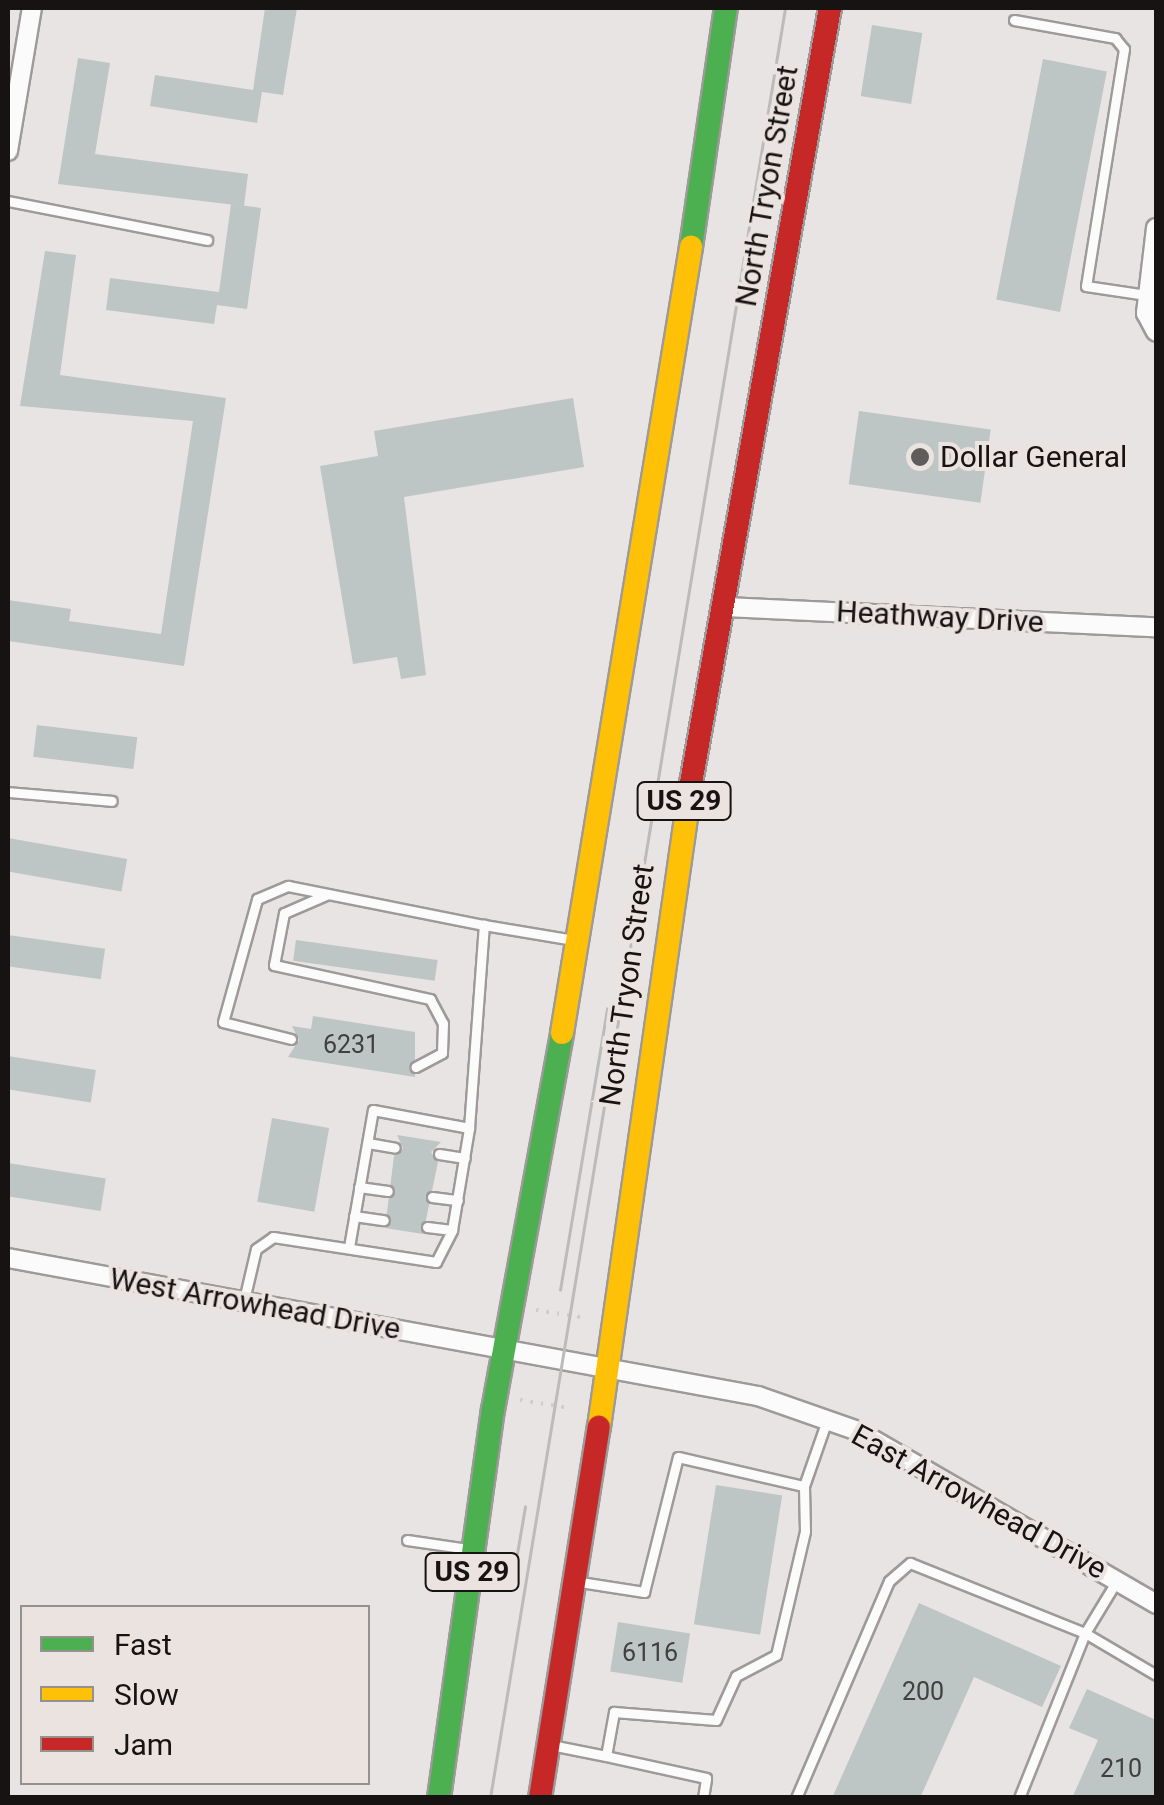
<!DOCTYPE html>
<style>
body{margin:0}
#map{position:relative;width:1164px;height:1805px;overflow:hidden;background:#e8e4e3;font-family:Roboto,sans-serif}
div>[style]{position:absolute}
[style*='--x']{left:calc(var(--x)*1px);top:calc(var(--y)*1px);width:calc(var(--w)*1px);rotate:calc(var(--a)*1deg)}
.building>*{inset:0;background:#bec5c5;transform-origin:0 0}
.path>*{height:4px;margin-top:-2px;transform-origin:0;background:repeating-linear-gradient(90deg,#cecdcd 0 2.5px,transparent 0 10.5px)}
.roads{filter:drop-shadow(2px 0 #9d9a99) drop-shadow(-2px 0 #9d9a99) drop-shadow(0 2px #9d9a99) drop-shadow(0 -2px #9d9a99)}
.lane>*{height:9px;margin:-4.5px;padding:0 4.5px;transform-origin:4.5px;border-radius:4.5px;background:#fcfbfb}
.street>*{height:18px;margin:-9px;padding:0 9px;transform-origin:9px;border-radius:9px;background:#fcfbfb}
.fast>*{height:22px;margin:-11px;padding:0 11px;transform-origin:11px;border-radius:11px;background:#4caf50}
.slow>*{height:22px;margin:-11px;padding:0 11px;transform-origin:11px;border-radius:11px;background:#ffc107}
.jam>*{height:22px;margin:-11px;padding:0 11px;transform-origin:11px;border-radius:11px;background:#c62828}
.tram>*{height:2.5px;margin:-1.25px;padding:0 1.25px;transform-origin:1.25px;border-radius:1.25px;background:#bcbbbb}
.dots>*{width:28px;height:28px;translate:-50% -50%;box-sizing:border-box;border:5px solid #ebe3e0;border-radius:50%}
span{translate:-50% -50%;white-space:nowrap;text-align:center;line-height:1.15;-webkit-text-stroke:8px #ebe3e0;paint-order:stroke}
.number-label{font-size:25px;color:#40403f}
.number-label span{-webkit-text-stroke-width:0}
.shield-label span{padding:2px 8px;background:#ebe3e0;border:2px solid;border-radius:8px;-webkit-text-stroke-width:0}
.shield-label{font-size:28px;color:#161312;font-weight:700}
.street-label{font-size:30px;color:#161312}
.poi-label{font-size:30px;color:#161312}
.left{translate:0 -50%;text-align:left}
.frame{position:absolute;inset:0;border:10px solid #161312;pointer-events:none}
.legend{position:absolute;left:20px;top:1605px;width:350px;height:180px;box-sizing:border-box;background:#ebe3e0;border:2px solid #96908e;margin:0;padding:12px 18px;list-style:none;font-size:30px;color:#161312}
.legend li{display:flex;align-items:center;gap:20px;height:50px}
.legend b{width:50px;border:2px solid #96908e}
</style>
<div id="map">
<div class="building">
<div style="clip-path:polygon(265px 8px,297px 8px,283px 95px,262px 92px,257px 123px,150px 106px,155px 75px,253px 90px)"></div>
<div style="left:872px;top:25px;width:51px;height:72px;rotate:9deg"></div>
<div style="clip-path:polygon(78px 58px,110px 63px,95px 154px,248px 174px,244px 206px,58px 184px)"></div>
<div style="left:1043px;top:59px;width:65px;height:245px;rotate:11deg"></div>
<div style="clip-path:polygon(231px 204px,261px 208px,247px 309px,217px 305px,214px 324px,106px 310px,110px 278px,219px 292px)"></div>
<div style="clip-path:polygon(45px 251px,76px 255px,60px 375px,226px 398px,184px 666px,8px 641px,8px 600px,71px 609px,69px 621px,161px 634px,193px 421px,20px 406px)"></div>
<div style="clip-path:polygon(573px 398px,584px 467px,404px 497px,426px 675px,401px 679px,397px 657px,353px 664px,320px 466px,378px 456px,374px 431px)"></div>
<div style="left:859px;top:411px;width:133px;height:74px;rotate:8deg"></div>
<div style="left:37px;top:725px;width:101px;height:32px;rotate:7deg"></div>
<div style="left:8px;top:838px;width:121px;height:33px;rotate:10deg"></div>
<div style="left:8px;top:935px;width:98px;height:31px;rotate:8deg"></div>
<div style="left:296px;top:940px;width:143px;height:21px;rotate:8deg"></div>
<div style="clip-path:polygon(313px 1016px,415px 1032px,415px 1077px,288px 1057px,299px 1040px,292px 1026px,311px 1029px)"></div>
<div style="left:8px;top:1056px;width:89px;height:33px;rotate:9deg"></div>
<div style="left:272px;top:1118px;width:58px;height:85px;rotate:10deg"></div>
<div style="clip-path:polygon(397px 1135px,441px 1142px,431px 1152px,438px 1162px,423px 1234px,385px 1228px,394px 1156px,403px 1148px)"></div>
<div style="left:8px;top:1163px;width:99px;height:33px;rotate:9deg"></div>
<div style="left:716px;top:1485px;width:67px;height:141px;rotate:9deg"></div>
<div style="clip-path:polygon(919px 1603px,1061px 1666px,1042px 1707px,974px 1677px,920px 1798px,832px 1798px)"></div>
<div style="left:618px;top:1622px;width:73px;height:50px;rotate:9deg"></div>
<div style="clip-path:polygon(1087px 1689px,1156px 1720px,1156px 1798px,1072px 1798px,1098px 1740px,1069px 1728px)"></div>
</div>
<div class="path">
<div style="--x:536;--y:1310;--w:51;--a:9.1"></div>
<div style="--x:520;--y:1400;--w:51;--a:9.1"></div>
</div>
<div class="roads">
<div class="lane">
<div style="--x:1014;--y:20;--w:103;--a:10.1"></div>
<div style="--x:1115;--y:38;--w:14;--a:51"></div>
<div style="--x:1124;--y:49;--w:240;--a:99.1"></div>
<div style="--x:1086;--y:286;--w:61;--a:8.5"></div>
<div style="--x:8;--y:201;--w:203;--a:11.1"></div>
<div style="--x:8;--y:792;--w:104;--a:4.9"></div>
<div style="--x:328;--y:894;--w:48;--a:156.6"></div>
<div style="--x:284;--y:913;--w:53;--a:100.9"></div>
<div style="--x:274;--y:965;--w:160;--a:12.3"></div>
<div style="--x:430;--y:999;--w:27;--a:62"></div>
<div style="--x:443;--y:1023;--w:30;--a:92"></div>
<div style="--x:442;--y:1053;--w:30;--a:152"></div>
<div style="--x:291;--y:1039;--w:70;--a:-166"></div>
<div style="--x:223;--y:1022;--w:128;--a:-74.5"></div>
<div style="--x:257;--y:899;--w:34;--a:-23"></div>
<div style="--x:288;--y:886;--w:200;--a:11.3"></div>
<div style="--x:368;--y:1143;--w:27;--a:10"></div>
<div style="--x:439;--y:1154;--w:26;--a:9"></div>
<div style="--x:359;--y:1187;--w:29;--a:8"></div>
<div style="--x:432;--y:1197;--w:26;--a:7"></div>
<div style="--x:354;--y:1216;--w:30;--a:8"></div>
<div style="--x:427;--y:1227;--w:25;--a:7"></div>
<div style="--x:349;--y:1247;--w:139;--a:-80.1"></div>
<div style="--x:373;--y:1110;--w:98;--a:10.6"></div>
<div style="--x:244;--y:1300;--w:52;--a:-76.8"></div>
<div style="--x:256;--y:1249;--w:21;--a:-35"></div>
<div style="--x:273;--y:1237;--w:165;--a:8.7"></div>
<div style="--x:436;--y:1262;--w:36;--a:-63"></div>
<div style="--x:452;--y:1230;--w:103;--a:-80.5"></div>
<div style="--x:469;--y:1128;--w:204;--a:-85.8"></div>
<div style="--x:484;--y:925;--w:91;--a:9.5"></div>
<div style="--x:407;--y:1540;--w:63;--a:8.3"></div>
<div style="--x:580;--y:1582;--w:65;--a:8.9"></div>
<div style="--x:644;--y:1592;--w:139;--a:-75.9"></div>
<div style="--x:678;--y:1457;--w:129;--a:13"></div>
<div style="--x:804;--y:1486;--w:70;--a:-70.8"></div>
<div style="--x:1116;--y:1582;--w:60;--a:121.3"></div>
<div style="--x:1085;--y:1633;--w:82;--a:30.6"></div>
<div style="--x:556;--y:1746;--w:51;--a:11.3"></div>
<div style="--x:703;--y:1798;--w:20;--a:-81"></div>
<div style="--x:706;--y:1778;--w:102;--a:-167.6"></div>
<div style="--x:606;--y:1756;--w:45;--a:-79.7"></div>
<div style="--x:614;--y:1712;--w:102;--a:4.5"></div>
<div style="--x:716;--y:1720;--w:48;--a:-65.6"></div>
<div style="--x:736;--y:1676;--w:45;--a:-27.7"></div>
<div style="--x:776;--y:1655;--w:127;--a:-76.8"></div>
<div style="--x:805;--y:1531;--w:45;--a:-91.3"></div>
<div style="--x:796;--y:1798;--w:236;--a:-66.8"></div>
<div style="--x:889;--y:1581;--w:28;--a:-41"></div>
<div style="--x:910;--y:1563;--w:188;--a:21.8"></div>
<div style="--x:1085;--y:1633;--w:178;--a:111.8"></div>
</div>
<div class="street">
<div style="--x:8;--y:151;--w:145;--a:-80.5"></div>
<div style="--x:1156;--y:228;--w:86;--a:96.7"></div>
<div style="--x:1146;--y:313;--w:21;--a:62"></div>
<div style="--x:724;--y:607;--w:432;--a:2.7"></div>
<div style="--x:8;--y:1258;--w:763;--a:10.43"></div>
<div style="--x:758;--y:1396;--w:106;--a:19.3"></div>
<div style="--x:858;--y:1431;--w:345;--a:30.1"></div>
</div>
<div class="fast">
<div style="--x:691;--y:247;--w:242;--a:-81.7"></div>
<div style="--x:439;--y:1798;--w:392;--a:-82.1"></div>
<div style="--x:493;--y:1410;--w:383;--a:-79.6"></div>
</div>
<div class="slow">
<div style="--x:562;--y:1033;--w:797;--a:-80.68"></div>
<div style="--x:599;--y:1427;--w:651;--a:-81.87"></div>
</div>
<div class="jam">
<div style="--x:691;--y:783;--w:787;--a:-79.83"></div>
<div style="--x:540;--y:1798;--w:376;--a:-81"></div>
</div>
</div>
<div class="tram">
<div style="--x:560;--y:1290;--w:285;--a:-80.5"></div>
<div style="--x:513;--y:1577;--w:71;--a:-80.3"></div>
<div style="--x:490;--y:1798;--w:1814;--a:-80.64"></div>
</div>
<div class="dots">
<div style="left:920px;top:457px;background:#605c5b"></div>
</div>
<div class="number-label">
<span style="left:351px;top:1045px">6231</span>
<span style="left:650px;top:1653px">6116</span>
<span style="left:923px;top:1692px">200</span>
<span style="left:1121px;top:1769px">210</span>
</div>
<div class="shield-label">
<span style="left:684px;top:801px">US 29</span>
<span style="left:472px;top:1572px">US 29</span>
</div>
<div class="street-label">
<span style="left:767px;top:186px;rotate:-80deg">North Tryon Street</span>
<span style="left:940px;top:617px;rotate:3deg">Heathway Drive</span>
<span style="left:627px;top:985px;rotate:-82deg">North Tryon Street</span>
<span style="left:255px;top:1304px;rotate:10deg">West Arrowhead Drive</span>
<span style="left:979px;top:1502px;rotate:29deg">East Arrowhead Drive</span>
</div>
<div class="poi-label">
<span class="left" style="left:940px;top:457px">Dollar General</span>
</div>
<div class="frame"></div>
<ul class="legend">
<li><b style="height:12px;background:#4caf50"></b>Fast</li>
<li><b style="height:12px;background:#ffc107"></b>Slow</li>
<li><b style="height:12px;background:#c62828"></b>Jam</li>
</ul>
</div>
